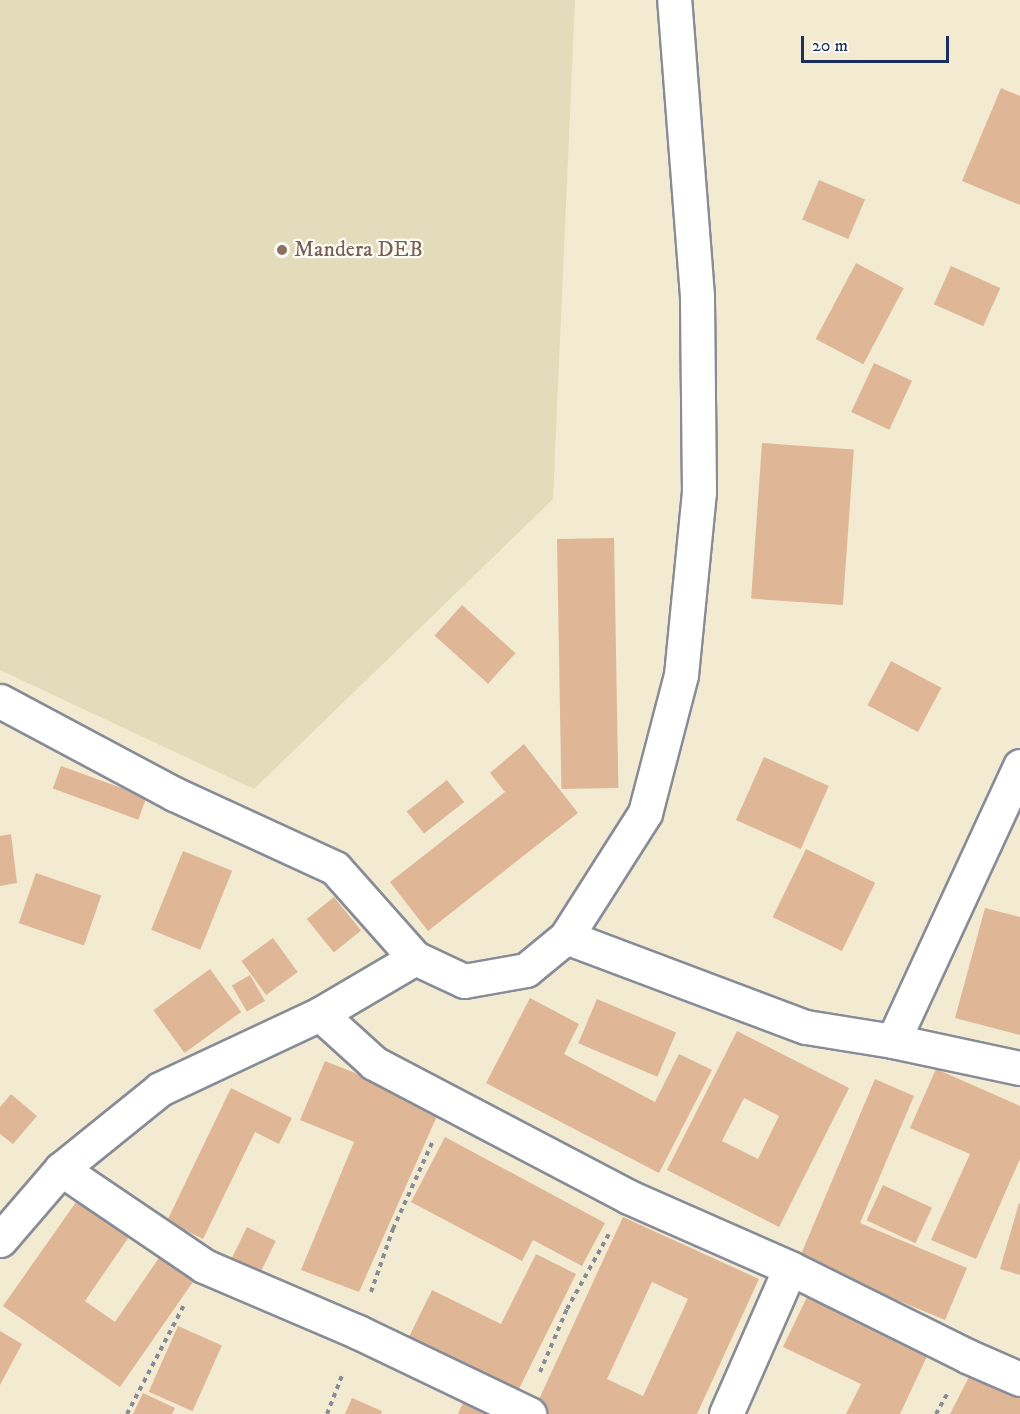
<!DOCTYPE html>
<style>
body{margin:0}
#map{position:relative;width:1020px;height:1414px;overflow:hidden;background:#f3ead2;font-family:"IM FELL DW Pica",serif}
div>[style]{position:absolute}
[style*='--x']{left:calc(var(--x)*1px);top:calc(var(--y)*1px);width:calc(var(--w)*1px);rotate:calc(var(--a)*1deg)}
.built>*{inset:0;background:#e2dcba}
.building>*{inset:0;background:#dfb797;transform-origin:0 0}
.path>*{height:4px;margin-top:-2px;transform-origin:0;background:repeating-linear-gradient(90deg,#878c98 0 4.5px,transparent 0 9px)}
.roads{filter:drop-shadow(2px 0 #878c98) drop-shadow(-2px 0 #878c98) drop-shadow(0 2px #878c98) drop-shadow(0 -2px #878c98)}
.minor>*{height:33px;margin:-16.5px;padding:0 16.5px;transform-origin:16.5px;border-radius:16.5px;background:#fff}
.dots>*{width:16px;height:16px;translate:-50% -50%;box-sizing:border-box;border:3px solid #fdfcf7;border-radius:50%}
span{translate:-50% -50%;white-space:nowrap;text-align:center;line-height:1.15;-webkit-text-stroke:4.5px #fdfcf7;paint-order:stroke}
.education-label{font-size:22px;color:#785e54}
.left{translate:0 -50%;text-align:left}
.scale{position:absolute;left:801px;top:36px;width:148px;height:27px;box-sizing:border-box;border:3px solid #1b2f5e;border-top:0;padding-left:8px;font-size:18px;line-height:21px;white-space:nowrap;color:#1b2f5e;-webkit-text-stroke:4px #fdfcf7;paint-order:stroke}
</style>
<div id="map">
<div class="built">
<div style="clip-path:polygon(0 0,575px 0,553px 499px,254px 789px,0 670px)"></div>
</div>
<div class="building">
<div style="clip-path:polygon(1001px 88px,1020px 96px,1020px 205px,962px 181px)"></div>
<div style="left:819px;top:180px;width:50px;height:43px;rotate:23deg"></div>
<div style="left:856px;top:263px;width:54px;height:86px;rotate:28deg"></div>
<div style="left:951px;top:266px;width:54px;height:42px;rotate:24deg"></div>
<div style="left:874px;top:363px;width:42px;height:54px;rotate:25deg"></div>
<div style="left:762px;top:443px;width:92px;height:156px;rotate:4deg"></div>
<div style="left:614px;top:538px;width:250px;height:57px;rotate:89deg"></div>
<div style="left:462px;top:605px;width:72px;height:41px;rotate:42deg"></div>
<div style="left:891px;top:661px;width:57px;height:50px;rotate:28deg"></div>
<div style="clip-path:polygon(524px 744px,578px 813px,428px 931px,390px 882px,505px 792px,490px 773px)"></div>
<div style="left:764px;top:757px;width:71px;height:69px;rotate:24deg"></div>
<div style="left:61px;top:766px;width:91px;height:24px;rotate:20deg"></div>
<div style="left:447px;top:780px;width:28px;height:51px;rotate:52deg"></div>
<div style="clip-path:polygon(11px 834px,17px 883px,0 886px,0 836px)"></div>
<div style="left:806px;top:849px;width:77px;height:76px;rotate:26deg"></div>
<div style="left:183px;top:851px;width:53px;height:85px;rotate:22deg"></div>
<div style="left:36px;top:873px;width:69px;height:53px;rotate:19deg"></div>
<div style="left:334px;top:897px;width:43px;height:35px;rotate:51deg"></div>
<div style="clip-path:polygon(985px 908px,1020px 917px,1020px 1035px,955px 1018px)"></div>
<div style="left:273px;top:938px;width:42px;height:39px;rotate:54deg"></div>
<div style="left:210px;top:969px;width:53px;height:70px;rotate:54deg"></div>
<div style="left:250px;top:975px;width:30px;height:21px;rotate:60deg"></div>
<div style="clip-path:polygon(530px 998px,579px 1024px,564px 1054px,655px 1102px,679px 1054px,712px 1070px,659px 1173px,486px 1083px)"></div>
<div style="left:597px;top:999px;width:86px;height:48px;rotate:23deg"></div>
<div style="clip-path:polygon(evenodd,737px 1031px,849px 1088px,779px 1227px,667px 1170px,737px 1031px,744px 1098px,779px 1116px,758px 1159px,722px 1141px,744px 1098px)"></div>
<div style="clip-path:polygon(325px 1061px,441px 1107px,359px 1292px,301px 1270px,354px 1142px,300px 1120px)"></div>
<div style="clip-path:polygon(936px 1069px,1020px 1106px,1020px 1159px,976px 1259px,931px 1240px,970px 1154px,910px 1128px)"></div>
<div style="clip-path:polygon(875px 1079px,914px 1096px,860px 1223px,967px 1268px,945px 1320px,799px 1259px)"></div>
<div style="clip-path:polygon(231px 1088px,292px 1118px,279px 1144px,255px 1132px,203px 1239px,167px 1221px)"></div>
<div style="clip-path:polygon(11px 1094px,37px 1116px,13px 1144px,0 1134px,0 1107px)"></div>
<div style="clip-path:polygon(445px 1137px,605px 1223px,582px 1266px,533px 1240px,522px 1261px,411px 1202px)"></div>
<div style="left:883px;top:1185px;width:54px;height:39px;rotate:25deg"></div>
<div style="clip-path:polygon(81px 1195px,133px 1231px,85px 1301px,115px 1322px,163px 1252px,197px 1276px,120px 1387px,3px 1306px)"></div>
<div style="clip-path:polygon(1019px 1203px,1020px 1204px,1020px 1275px,1000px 1269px)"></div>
<div style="clip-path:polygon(evenodd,623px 1217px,759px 1279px,697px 1414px,542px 1414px,534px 1410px,623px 1217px,652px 1282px,688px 1299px,643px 1396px,607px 1379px,652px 1282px)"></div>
<div style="left:247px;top:1227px;width:32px;height:38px;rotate:26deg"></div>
<div style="clip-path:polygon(536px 1254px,576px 1274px,516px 1395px,407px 1341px,432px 1290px,501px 1324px)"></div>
<div style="clip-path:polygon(808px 1295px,929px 1352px,900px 1414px,846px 1414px,861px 1384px,783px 1347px)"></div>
<div style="left:178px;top:1326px;width:48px;height:72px;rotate:24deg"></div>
<div style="clip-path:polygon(0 1331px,22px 1344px,0 1385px)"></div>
<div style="clip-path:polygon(971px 1373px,1020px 1398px,1020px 1414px,950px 1414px)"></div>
<div style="clip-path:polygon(143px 1393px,175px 1408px,172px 1414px,133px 1414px)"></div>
<div style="clip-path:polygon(467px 1393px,513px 1414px,458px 1414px)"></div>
<div style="clip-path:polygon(352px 1398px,382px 1411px,381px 1414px,345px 1414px)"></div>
</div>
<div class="path">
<div style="--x:371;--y:1292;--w:67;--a:-70.8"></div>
<div style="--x:393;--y:1229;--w:97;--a:-65.6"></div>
<div style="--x:540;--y:1372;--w:69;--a:-66.8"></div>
<div style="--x:567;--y:1309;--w:86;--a:-60.8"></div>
<div style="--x:127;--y:1414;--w:125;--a:-62.4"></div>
<div style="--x:327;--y:1414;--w:44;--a:-68.7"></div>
<div style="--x:936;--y:1414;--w:23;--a:-61"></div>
</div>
<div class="roads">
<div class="minor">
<div style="--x:0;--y:701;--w:197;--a:28.1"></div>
<div style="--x:174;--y:794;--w:177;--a:24.7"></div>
<div style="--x:335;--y:868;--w:120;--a:48.4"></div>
<div style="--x:566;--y:937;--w:256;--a:20.6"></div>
<div style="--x:806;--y:1027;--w:88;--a:9.1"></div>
<div style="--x:893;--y:1041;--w:130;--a:12"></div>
<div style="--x:320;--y:1014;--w:73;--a:42.2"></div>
<div style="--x:374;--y:1063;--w:288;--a:27.7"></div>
<div style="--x:629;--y:1197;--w:176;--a:23.8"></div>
<div style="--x:790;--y:1268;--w:198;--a:26.4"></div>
<div style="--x:967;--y:1356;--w:58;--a:23.5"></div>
<div style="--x:893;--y:1041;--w:303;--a:-65.2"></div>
<div style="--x:61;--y:1169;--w:173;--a:34.1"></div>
<div style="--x:204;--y:1266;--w:168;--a:23.2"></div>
<div style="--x:358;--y:1332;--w:190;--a:25.6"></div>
<div style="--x:0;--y:1240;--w:94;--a:-49.3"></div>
<div style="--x:61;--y:1169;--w:127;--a:-38.9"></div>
<div style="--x:160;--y:1089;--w:177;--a:-25.1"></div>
<div style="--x:320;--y:1014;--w:110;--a:-30.5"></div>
<div style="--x:415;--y:958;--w:54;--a:25.1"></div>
<div style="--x:464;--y:981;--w:63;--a:-10.1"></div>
<div style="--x:526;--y:970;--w:52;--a:-39.5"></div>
<div style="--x:566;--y:937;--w:147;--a:-57.5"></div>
<div style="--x:645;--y:813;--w:143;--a:-75.4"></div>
<div style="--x:681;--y:675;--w:184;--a:-84.4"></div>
<div style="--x:699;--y:492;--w:196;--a:-90.6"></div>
<div style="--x:697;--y:296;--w:297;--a:-94.4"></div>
<div style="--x:726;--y:1414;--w:159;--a:-66.3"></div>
</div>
</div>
<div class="dots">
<div style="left:282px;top:250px;background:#8d6e63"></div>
</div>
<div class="education-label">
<span class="left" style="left:294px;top:250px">Mandera DEB</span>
</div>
<div class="scale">20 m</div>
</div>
